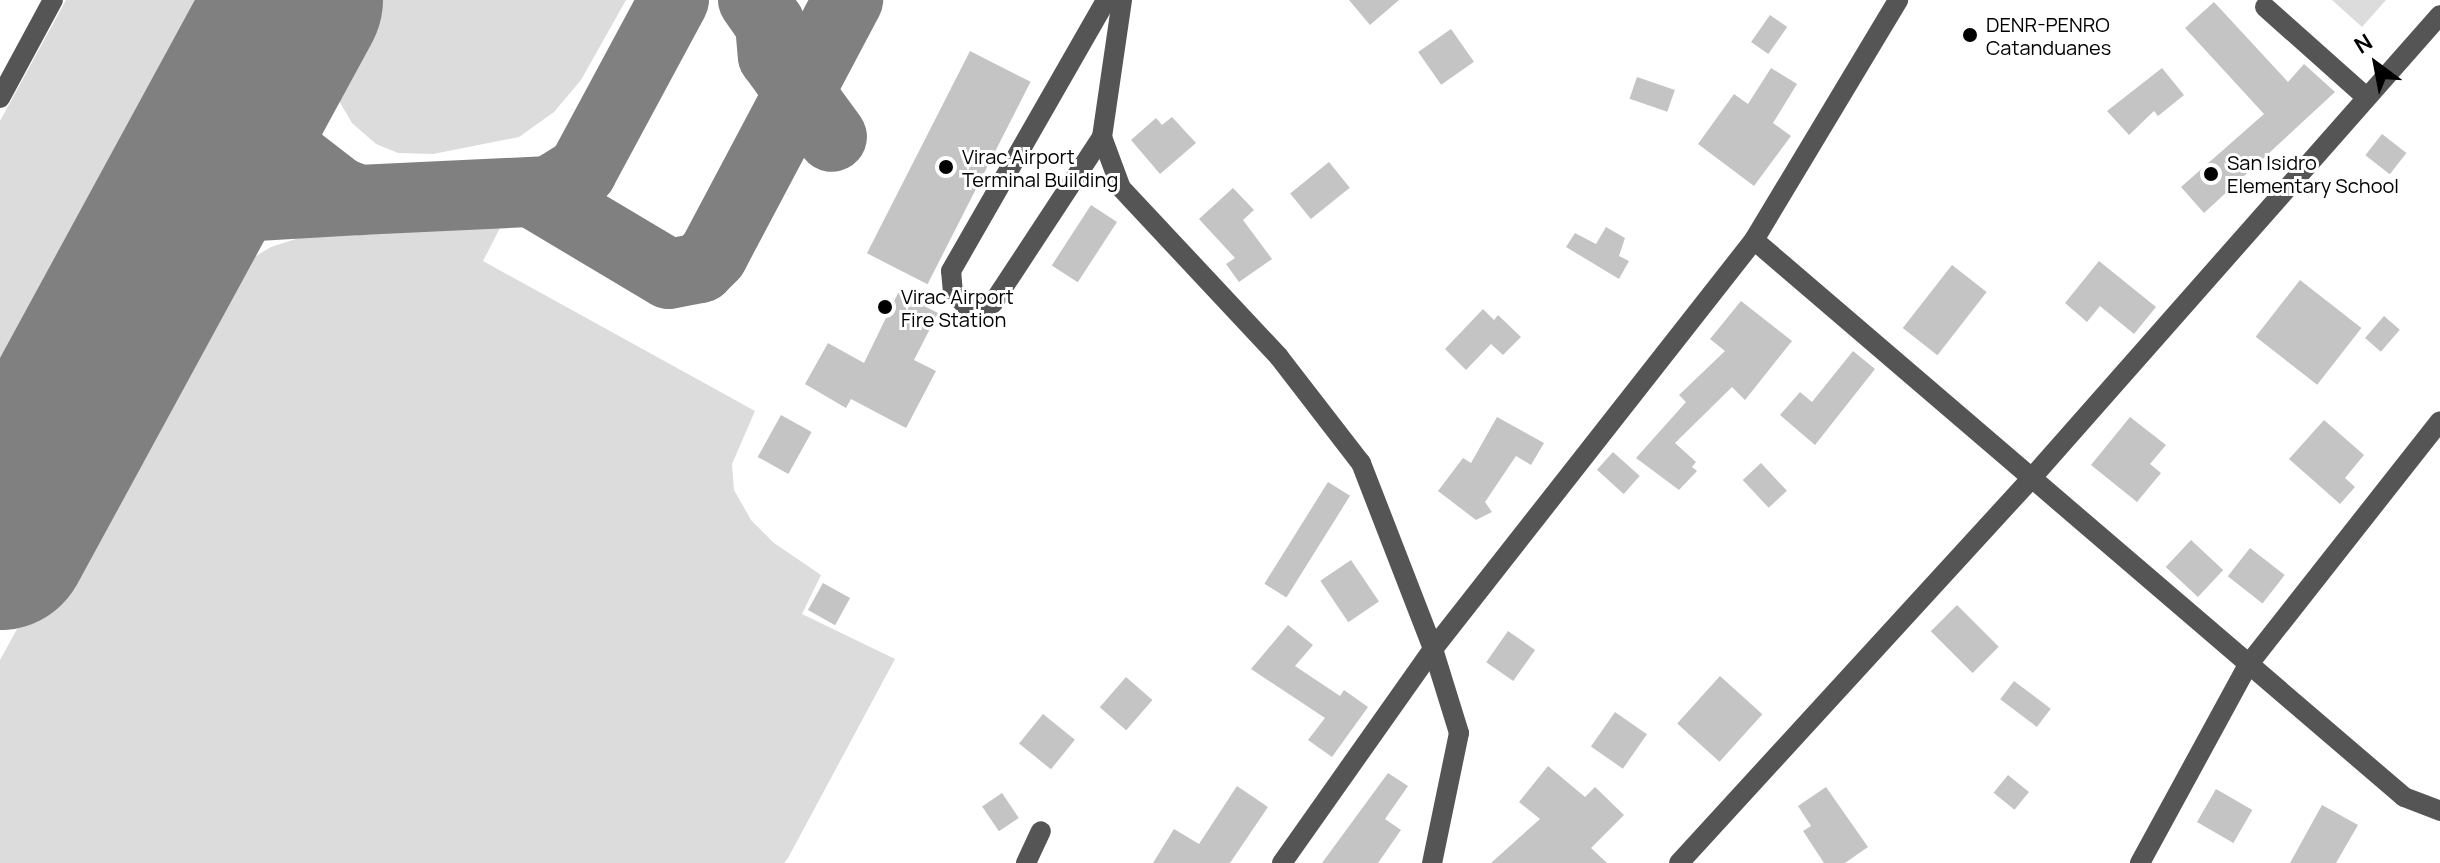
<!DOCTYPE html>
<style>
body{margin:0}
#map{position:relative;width:2440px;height:863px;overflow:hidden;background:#fff;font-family:Manrope,sans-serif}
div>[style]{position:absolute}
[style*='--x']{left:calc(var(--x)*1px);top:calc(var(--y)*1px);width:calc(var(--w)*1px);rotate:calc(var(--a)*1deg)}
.green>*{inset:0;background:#dcdcdc}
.taxiway>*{height:70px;margin:-35px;padding:0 35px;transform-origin:35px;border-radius:35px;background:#808080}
.runway>*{height:176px;margin:-88px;padding:0 88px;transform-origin:88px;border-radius:88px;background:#808080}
.building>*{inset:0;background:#c4c4c4;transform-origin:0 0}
.minor>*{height:20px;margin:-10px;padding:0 10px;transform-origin:10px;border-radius:10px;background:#555}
.dots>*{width:22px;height:22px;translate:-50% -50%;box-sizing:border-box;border:4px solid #fff;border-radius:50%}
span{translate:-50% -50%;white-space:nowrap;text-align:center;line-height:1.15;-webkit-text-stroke:6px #fff;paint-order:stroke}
.poi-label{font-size:20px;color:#000}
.left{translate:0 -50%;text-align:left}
.north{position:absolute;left:2336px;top:24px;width:80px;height:80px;-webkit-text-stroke:6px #fff;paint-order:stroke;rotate:328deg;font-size:22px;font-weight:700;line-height:32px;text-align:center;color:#000}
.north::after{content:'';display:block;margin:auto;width:28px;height:36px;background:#000;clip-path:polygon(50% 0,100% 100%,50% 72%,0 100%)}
</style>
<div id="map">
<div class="green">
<div style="clip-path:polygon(66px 0,234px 0,0 425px,0 121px)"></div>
<div style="clip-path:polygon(357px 0,626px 0,581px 80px,554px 112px,519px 137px,433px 154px,398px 153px,376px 144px,352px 123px,338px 99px,337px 37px)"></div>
<div style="clip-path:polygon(2332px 0,2386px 0,2362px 27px)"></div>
<div style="clip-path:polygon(501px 226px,483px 261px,755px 411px,732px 464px,734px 490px,751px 520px,774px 543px,821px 575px,802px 614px,895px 659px,788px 858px,784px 863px,0 863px,0 660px,194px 308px,224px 275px,271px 247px,302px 237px)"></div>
</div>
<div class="taxiway">
<div style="--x:753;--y:0;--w:29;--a:55"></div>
<div style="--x:770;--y:24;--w:32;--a:85"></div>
<div style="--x:773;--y:56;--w:100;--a:53.9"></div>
<div style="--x:265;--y:55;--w:76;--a:78.7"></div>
<div style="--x:280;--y:130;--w:32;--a:62"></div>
<div style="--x:295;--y:158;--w:56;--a:37.7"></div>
<div style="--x:339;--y:192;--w:22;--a:22"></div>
<div style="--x:359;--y:200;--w:191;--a:-2.7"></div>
<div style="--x:550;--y:191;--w:38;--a:-32"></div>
<div style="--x:582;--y:171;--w:194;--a:-61.7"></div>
<div style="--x:533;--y:193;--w:158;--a:30.8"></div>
<div style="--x:669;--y:274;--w:32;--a:-11"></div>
<div style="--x:700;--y:268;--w:18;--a:-45"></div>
<div style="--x:713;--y:255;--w:289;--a:-62.1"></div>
<div style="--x:156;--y:256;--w:49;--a:-40.9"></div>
<div style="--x:193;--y:224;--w:48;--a:-20.7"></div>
<div style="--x:238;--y:207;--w:121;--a:-3.3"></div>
</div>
<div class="runway">
<div style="--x:0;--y:542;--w:617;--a:-61.44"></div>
</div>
<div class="building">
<div style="clip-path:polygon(1349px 0,1399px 0,1370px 25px)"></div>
<div style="clip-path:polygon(2214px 2px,2288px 82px,2304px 64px,2335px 92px,2204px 213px,2181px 187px,2264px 114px,2185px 28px)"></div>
<div style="left:1770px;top:15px;width:21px;height:33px;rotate:35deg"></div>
<div style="left:1451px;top:29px;width:40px;height:40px;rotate:55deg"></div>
<div style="left:970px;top:51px;width:68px;height:227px;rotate:27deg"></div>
<div style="clip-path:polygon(1771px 68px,1797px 84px,1773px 123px,1791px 136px,1754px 186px,1698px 144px,1734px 94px,1748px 104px)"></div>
<div style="clip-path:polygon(2162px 68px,2184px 95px,2158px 116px,2154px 111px,2129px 135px,2107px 111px)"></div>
<div style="left:1637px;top:77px;width:40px;height:23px;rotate:19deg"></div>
<div style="clip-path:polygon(1172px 117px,1196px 143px,1160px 174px,1131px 140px,1156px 118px,1162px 125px)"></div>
<div style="left:2382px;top:134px;width:31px;height:27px;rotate:38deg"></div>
<div style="left:1329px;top:162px;width:33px;height:50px;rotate:51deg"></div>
<div style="clip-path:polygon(1233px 188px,1254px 210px,1243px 220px,1272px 259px,1239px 282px,1226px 264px,1235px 258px,1199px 219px)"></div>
<div style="left:1091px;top:205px;width:31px;height:72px;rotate:33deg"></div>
<div style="clip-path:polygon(1606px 227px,1625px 238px,1619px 256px,1629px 261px,1619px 279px,1566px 247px,1575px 233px,1596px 244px)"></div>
<div style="clip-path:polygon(2099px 261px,2156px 307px,2134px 334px,2100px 306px,2087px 322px,2065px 303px)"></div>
<div style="left:1952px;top:265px;width:44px;height:80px;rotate:38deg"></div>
<div style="left:2300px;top:280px;width:78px;height:72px;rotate:38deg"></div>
<div style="clip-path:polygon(898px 293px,938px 313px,914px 360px,936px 371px,906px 428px,851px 399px,846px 408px,805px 384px,828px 343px,864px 363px)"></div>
<div style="clip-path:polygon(1741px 301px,1792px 341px,1745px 400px,1732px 387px,1675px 443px,1696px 462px,1692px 467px,1697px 471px,1679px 490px,1636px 458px,1686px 402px,1679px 395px,1725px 351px,1710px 339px)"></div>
<div style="clip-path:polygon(1483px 309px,1494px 320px,1498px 315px,1521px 337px,1503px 355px,1491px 344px,1466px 370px,1445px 349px)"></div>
<div style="left:2384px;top:316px;width:21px;height:29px;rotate:41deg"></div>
<div style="clip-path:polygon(1853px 351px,1875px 369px,1815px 445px,1780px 415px,1800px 392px,1812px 402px)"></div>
<div style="left:781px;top:415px;width:35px;height:48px;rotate:29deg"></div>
<div style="clip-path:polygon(1497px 417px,1544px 443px,1531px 465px,1516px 456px,1485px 502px,1492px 512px,1476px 520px,1438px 491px,1463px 458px,1471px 463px)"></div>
<div style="clip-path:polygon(2130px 417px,2166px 445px,2150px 464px,2161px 473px,2137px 502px,2091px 465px)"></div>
<div style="clip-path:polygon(2324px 420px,2364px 455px,2345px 478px,2355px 487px,2340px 504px,2289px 459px)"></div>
<div style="left:1613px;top:452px;width:36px;height:24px;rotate:42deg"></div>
<div style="left:1761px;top:463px;width:38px;height:25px;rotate:47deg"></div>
<div style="left:1328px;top:482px;width:26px;height:120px;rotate:32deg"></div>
<div style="left:2191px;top:540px;width:44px;height:37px;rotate:43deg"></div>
<div style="left:2250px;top:548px;width:44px;height:36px;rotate:38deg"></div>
<div style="left:1351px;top:560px;width:50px;height:37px;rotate:56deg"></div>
<div style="left:823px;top:583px;width:31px;height:31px;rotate:29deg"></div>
<div style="left:1957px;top:605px;width:59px;height:37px;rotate:45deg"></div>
<div style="clip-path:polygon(1288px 625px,1313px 645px,1295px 666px,1340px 696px,1344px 690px,1368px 707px,1332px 757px,1308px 740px,1325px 718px,1251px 669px)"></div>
<div style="left:1508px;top:631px;width:33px;height:38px;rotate:35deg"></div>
<div style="left:1720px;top:676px;width:57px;height:64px;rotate:42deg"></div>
<div style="left:1126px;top:677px;width:35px;height:40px;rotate:41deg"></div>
<div style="left:2014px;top:681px;width:46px;height:23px;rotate:37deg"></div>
<div style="left:1615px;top:712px;width:39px;height:42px;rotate:35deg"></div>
<div style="left:1043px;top:714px;width:41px;height:38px;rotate:39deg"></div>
<div style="clip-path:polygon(1548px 766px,1585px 797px,1595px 787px,1624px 815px,1591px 848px,1607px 863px,1491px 863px,1540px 819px,1519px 802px)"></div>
<div style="clip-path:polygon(1388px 773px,1408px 786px,1385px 819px,1401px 830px,1378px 863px,1322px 863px)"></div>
<div style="left:2008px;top:775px;width:27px;height:23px;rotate:39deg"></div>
<div style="clip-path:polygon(1237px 786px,1268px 807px,1230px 863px,1153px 863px,1174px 829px,1199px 844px)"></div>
<div style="clip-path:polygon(1826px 787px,1868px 847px,1845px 863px,1824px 863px,1803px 831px,1811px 826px,1798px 806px)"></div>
<div style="left:2216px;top:789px;width:42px;height:38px;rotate:30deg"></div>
<div style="left:1002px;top:793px;width:30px;height:24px;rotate:56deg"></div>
<div style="clip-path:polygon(2322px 805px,2358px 825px,2336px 863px,2290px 863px)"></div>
</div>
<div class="minor">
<div style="--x:1122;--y:0;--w:138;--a:98.3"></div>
<div style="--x:1102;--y:137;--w:54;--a:69.6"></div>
<div style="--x:1121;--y:188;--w:231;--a:46.9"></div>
<div style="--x:1279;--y:357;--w:134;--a:52.3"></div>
<div style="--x:1361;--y:463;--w:199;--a:68.8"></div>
<div style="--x:1433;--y:649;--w:88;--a:72.8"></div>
<div style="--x:1459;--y:733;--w:133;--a:101.7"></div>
<div style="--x:2265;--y:7;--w:135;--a:41.7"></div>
<div style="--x:0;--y:98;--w:111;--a:-61.6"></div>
<div style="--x:1102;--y:137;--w:199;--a:123.3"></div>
<div style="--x:993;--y:303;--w:25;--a:168"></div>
<div style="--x:969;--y:308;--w:22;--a:-137"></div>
<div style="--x:953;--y:293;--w:22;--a:-95"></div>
<div style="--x:951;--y:271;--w:312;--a:-60.2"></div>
<div style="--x:1754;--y:240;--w:856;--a:40.59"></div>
<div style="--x:2404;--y:797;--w:39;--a:21"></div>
<div style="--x:1026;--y:863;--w:35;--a:-65"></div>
<div style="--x:1282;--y:863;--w:262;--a:-54.8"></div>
<div style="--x:1433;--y:649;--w:520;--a:-51.87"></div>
<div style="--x:1754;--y:240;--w:280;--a:-59"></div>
<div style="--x:1679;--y:863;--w:518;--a:-47.5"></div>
<div style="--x:2029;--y:481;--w:621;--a:-48.59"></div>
<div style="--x:2140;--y:863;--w:226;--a:-61.4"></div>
<div style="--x:2248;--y:665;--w:310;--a:-51.8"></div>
</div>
<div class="dots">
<div style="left:1970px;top:35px;background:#000"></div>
<div style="left:946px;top:167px;background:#000"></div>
<div style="left:2211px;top:174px;background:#000"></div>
<div style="left:885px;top:307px;background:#000"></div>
</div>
<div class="poi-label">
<span class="left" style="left:1986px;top:36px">DENR-PENRO<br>Catanduanes</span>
<span class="left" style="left:962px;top:168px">Virac Airport<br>Terminal Building</span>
<span class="left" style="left:2227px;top:174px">San Isidro<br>Elementary School</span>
<span class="left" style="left:901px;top:308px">Virac Airport<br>Fire Station</span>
</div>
<div class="north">N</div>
</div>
